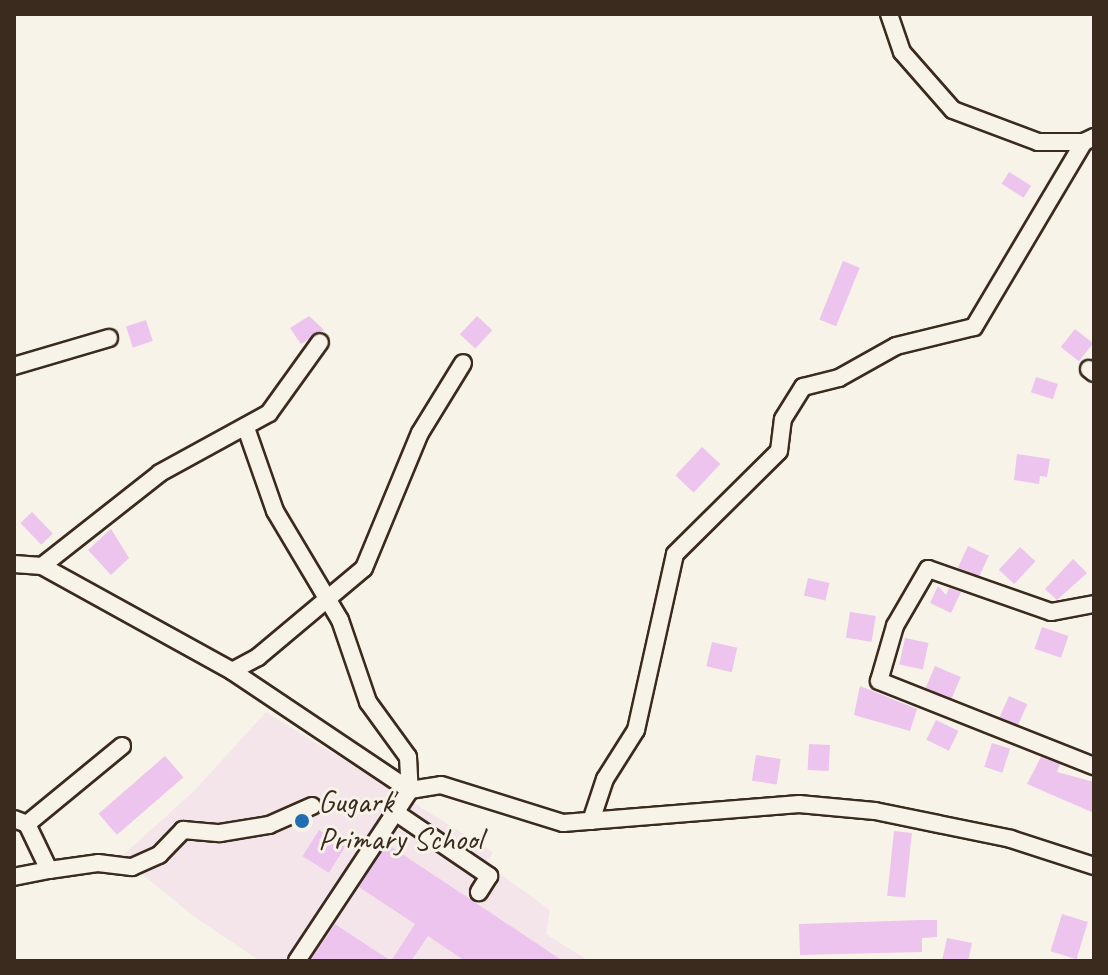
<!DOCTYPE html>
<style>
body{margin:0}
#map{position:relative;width:1108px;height:975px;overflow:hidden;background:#f7f3e8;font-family:Caveat,sans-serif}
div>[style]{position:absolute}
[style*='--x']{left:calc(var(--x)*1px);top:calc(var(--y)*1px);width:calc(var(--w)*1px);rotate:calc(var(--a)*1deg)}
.built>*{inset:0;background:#f4e5ea}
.building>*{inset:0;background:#ecc4ed;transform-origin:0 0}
.roads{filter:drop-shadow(2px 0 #3b2a1e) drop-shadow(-2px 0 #3b2a1e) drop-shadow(0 2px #3b2a1e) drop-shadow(0 -2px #3b2a1e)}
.minor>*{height:16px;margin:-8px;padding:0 8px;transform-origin:8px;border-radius:8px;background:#f7f3e8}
.dots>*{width:22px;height:22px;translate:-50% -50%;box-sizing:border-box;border:4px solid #f7f3e8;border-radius:50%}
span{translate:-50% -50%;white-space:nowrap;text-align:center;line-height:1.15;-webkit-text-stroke:6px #f7f3e8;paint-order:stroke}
.poi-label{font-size:32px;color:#3b2a1e}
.left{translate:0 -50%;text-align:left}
.frame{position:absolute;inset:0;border:16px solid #3b2a1e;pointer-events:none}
</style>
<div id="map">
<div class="built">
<div style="clip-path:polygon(266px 712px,493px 852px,486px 864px,550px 910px,546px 934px,589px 961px,260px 961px,196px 918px,121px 857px,194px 791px)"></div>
</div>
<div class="building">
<div style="left:1009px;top:172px;width:26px;height:14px;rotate:32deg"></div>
<div style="left:843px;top:261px;width:18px;height:63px;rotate:22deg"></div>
<div style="clip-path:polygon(309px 316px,324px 330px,301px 344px,290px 328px)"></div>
<div style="left:477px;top:316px;width:21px;height:25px;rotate:43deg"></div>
<div style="left:146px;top:320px;width:22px;height:21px;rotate:72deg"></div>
<div style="left:1075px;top:329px;width:23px;height:23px;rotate:38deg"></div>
<div style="left:1036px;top:377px;width:23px;height:16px;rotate:18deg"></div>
<div style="left:702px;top:447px;width:25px;height:39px;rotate:43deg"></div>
<div style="clip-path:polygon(1017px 454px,1050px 459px,1047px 477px,1040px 476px,1039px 484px,1014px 480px)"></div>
<div style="left:32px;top:512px;width:30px;height:16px;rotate:46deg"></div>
<div style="clip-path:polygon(111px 529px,129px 558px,111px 575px,88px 550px)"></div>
<div style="left:968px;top:546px;width:23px;height:24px;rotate:25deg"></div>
<div style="left:1020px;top:547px;width:21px;height:31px;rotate:43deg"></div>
<div style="clip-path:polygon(1073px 559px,1087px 573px,1057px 600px,1045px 589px)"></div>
<div style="left:808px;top:578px;width:22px;height:18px;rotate:13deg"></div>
<div style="clip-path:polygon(938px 586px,946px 595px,949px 588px,961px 592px,951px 613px,930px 603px)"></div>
<div style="left:850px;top:612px;width:26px;height:26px;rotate:9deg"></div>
<div style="left:1042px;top:627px;width:28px;height:23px;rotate:19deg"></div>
<div style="left:905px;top:638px;width:24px;height:27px;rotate:12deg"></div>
<div style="left:712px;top:642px;width:26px;height:25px;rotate:13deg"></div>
<div style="left:935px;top:666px;width:28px;height:24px;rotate:23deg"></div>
<div style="clip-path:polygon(860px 686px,917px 709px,910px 731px,854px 715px)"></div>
<div style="left:1009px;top:696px;width:20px;height:23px;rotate:24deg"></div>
<div style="left:936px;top:720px;width:25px;height:22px;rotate:26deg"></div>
<div style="left:992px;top:743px;width:19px;height:25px;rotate:18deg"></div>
<div style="left:809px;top:744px;width:21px;height:26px;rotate:3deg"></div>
<div style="left:756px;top:755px;width:25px;height:26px;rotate:9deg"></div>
<div style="left:165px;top:756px;width:28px;height:88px;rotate:49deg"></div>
<div style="clip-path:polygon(1041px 757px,1060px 764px,1057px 772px,1094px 782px,1094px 813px,1027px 784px)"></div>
<div style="left:319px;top:830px;width:31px;height:31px;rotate:32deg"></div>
<div style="left:894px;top:831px;width:18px;height:65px;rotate:6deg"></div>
<div style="clip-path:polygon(387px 844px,473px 901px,563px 961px,465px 961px,428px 936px,411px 961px,310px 961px,335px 924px,391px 961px,415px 924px,359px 887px)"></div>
<div style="left:1062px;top:914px;width:27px;height:39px;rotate:17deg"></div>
<div style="clip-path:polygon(921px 920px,937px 920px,937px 937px,922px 938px,922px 952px,800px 955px,799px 924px)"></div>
<div style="clip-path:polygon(947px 938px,972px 943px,968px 961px,942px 961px)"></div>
</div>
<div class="roads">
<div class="minor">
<div style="--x:889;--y:14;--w:40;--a:71.1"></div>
<div style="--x:902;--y:52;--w:77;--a:48.7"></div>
<div style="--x:953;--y:110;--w:91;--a:20.6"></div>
<div style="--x:1038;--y:142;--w:46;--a:0"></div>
<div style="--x:1084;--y:142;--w:11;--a:-27"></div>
<div style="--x:14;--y:366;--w:99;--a:-16.4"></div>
<div style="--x:1089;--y:369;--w:6;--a:39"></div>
<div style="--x:246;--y:428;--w:88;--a:70.7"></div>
<div style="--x:275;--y:511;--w:127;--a:59.2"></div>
<div style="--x:340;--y:620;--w:87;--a:71.1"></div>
<div style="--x:368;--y:702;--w:68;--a:54"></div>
<div style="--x:408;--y:757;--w:33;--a:87"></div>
<div style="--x:410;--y:790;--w:205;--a:123.5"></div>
<div style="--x:14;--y:564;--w:28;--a:4"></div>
<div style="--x:42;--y:566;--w:217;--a:28.9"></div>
<div style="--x:232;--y:671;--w:214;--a:33.8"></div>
<div style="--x:410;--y:790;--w:31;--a:-9"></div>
<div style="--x:441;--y:785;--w:128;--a:17.3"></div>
<div style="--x:563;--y:823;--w:237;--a:-4.6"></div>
<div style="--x:799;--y:804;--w:76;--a:5.3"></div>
<div style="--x:875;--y:811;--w:139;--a:11.6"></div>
<div style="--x:1011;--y:839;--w:87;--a:18"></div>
<div style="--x:42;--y:566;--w:150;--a:-38.2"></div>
<div style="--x:160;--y:473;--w:124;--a:-28.8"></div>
<div style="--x:269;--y:413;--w:87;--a:-54.3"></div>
<div style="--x:1094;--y:604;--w:44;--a:169.5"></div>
<div style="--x:1051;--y:612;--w:130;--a:-160.7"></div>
<div style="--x:928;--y:569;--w:66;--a:120.1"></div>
<div style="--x:895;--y:626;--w:57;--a:106.2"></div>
<div style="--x:879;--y:681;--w:231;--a:21.6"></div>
<div style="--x:232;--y:671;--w:30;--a:-28"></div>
<div style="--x:258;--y:657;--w:138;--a:-40"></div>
<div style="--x:364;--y:568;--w:146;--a:-67.5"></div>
<div style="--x:420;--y:433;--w:82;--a:-58.4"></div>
<div style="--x:395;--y:812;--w:114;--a:34.2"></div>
<div style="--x:489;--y:876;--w:19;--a:122"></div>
<div style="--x:14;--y:819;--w:14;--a:21"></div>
<div style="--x:27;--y:824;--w:51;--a:64.4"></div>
<div style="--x:49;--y:870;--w:36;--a:169"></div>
<div style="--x:591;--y:821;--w:44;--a:-71.6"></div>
<div style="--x:605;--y:779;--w:58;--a:-57.7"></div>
<div style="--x:636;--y:730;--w:180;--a:-77.5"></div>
<div style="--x:675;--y:554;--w:146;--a:-44.7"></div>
<div style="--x:779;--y:451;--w:32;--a:-83"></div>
<div style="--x:783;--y:419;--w:38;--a:-58"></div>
<div style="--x:803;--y:387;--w:37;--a:-14"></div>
<div style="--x:839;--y:378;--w:65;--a:-29.3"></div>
<div style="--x:896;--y:346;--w:80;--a:-13.7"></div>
<div style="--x:974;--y:327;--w:215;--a:-59.3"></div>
<div style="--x:27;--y:824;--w:123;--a:-39.4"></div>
<div style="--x:49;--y:870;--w:49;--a:-8.1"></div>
<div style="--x:98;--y:863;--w:34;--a:7"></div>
<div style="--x:132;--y:867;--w:30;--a:-24"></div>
<div style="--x:159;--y:855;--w:35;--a:-46"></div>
<div style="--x:183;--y:830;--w:37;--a:5"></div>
<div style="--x:220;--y:833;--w:50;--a:-9.3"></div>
<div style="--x:269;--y:825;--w:47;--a:-23.8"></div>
</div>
</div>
<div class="dots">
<div style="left:302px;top:821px;background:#1f6fb2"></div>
</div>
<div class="poi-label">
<span class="left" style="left:318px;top:821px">Gugark<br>Primary School</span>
</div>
<div class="frame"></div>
</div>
